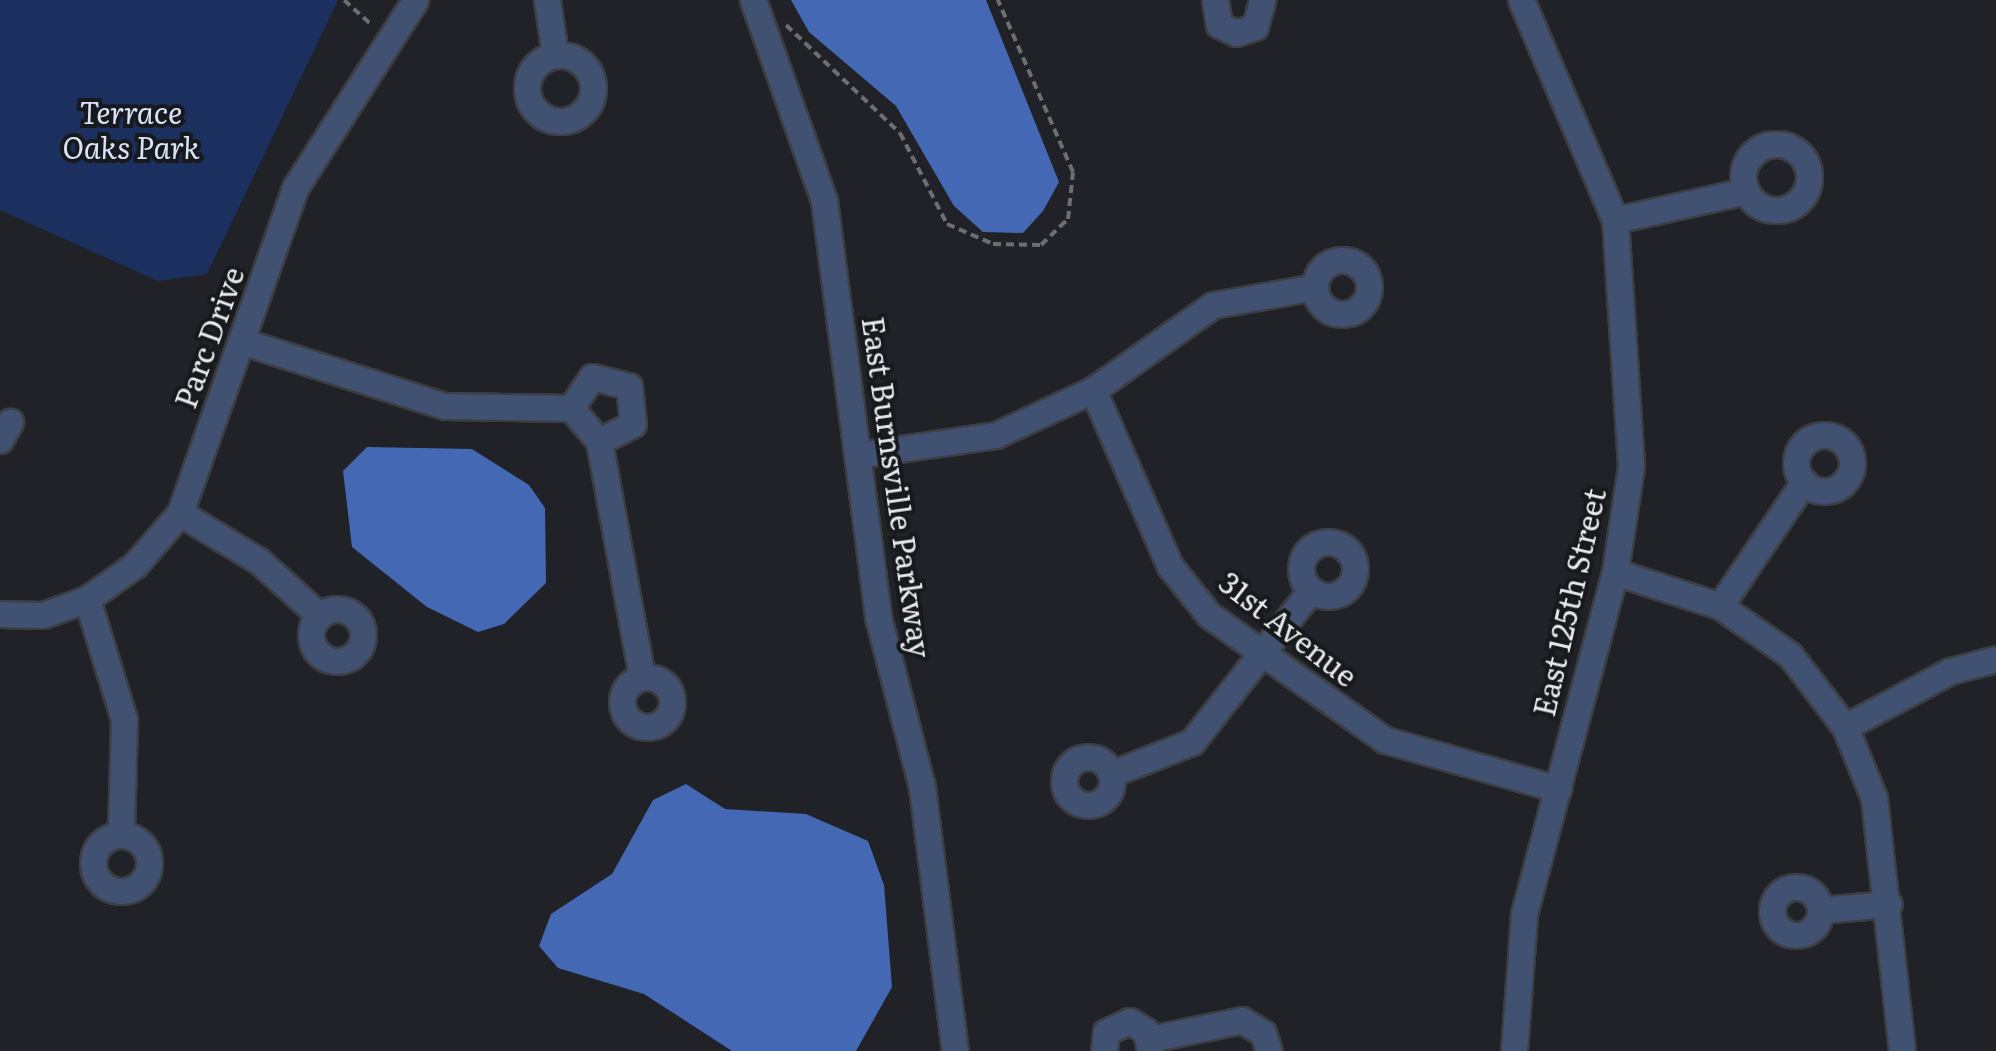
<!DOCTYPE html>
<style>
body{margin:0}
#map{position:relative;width:1996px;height:1051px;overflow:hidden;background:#202227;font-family:Literata,serif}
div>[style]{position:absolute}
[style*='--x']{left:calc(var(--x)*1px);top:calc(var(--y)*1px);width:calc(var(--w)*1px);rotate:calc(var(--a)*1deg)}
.green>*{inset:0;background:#1b305f}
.water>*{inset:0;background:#4468b4}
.path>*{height:4px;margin-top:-2px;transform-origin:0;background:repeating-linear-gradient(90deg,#6c6e72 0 8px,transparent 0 13px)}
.roads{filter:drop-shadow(2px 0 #3c3e43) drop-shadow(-2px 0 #3c3e43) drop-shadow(0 2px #3c3e43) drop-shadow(0 -2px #3c3e43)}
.minor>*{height:25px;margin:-12.5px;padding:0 12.5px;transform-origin:12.5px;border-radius:12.5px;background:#415171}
.minor>.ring{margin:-12.5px;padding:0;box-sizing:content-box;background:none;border:25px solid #415171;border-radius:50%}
span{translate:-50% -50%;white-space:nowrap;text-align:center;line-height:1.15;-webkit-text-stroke:8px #17191d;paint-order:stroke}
.park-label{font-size:30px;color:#d8e3f8;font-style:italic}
.street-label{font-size:30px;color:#e7e9ec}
</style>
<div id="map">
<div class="green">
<div style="clip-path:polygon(0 0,338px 0,207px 274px,158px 281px,0 210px)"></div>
</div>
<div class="water">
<div style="clip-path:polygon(791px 0,986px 0,1059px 182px,1043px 211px,1023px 233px,983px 232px,954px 206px,896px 106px,809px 32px)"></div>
<div style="clip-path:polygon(367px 447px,472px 449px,529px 485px,545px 508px,546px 583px,504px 624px,478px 632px,427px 607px,352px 547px,343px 471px)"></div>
<div style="clip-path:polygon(686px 784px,725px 809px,806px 814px,868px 841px,884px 885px,892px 987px,856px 1051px,732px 1051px,644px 994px,558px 968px,539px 946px,551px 914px,612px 874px,653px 800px)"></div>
</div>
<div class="path">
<div style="--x:344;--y:0;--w:39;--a:42"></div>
<div style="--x:786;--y:25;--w:157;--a:43.5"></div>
<div style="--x:900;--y:133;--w:102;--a:62.7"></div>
<div style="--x:947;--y:224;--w:50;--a:23.5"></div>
<div style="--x:993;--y:244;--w:48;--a:1.2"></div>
<div style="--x:1041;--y:245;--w:37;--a:-44"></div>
<div style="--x:1068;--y:219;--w:47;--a:-83.9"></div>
<div style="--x:1073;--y:172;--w:188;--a:-113.6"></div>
</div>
<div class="roads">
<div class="minor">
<div style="--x:547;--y:0;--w:56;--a:81.7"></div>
<div style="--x:753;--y:0;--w:212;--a:70.5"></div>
<div style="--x:824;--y:200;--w:420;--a:82.6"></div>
<div style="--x:878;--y:617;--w:176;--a:75.5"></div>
<div style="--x:922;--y:787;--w:266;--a:82.9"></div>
<div style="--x:1215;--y:0;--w:25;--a:81"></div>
<div style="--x:1219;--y:25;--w:19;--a:25"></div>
<div style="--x:1236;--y:33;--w:20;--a:-18"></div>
<div style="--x:1255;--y:27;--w:28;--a:-75"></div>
<div class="ring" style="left:527px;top:55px;width:41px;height:41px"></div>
<div class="ring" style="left:1743px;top:144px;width:41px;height:41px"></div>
<div style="--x:1615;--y:220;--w:134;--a:-12.5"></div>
<div class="ring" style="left:1315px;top:260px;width:29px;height:29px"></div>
<div style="--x:241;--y:341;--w:214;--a:17.7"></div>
<div style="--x:445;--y:406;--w:126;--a:0.9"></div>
<div style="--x:571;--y:408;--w:43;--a:49.7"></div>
<div style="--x:599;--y:441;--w:240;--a:79.7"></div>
<div style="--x:1093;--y:390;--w:192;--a:66.4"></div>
<div style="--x:1170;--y:566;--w:63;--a:51.5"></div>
<div style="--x:1209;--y:615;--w:216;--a:35.4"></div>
<div style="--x:1385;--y:740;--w:180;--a:15.8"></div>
<div style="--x:571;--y:408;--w:37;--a:-56"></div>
<div style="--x:592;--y:377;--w:38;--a:14"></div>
<div style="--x:629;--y:386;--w:38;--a:84"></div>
<div style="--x:633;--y:424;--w:38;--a:153"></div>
<div class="ring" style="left:1796px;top:435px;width:31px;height:31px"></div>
<div style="--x:0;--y:440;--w:21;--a:-61"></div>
<div style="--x:858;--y:455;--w:139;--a:-8.2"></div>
<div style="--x:996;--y:435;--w:107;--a:-24.9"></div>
<div style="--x:1093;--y:390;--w:147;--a:-35.3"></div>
<div style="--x:1213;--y:305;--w:104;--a:-10"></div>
<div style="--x:180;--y:513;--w:92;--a:31.3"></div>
<div style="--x:259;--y:561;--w:81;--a:42"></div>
<div class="ring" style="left:1301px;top:542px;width:29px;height:29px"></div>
<div style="--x:1615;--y:572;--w:110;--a:17.9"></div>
<div style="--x:1720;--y:606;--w:85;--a:35"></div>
<div style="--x:1790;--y:655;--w:91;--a:52.6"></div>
<div style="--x:1845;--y:727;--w:77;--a:67.8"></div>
<div style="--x:1874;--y:798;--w:255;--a:83.7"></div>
<div style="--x:87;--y:599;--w:126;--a:72.9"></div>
<div style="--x:124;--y:719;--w:115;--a:91.5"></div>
<div style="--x:1720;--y:606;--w:150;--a:-55.9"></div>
<div class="ring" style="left:311px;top:609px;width:27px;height:27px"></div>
<div style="--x:0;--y:614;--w:43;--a:1.3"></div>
<div style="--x:43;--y:615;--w:47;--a:-20"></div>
<div style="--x:87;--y:599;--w:59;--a:-35.3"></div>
<div style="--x:135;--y:565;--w:69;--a:-49.1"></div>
<div style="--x:180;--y:513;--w:345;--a:-70.5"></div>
<div style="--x:295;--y:188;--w:223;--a:-57.4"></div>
<div class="ring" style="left:622px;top:677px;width:25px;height:25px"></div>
<div style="--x:1845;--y:727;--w:119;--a:-28.1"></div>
<div style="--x:1950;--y:671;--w:48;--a:-14.6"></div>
<div class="ring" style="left:1064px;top:757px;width:23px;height:23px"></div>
<div style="--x:1111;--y:774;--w:87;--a:-21.6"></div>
<div style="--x:1192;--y:742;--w:193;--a:-51.9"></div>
<div class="ring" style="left:93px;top:835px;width:31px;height:31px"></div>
<div class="ring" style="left:1772px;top:887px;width:23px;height:23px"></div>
<div style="--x:1820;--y:910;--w:69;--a:-5"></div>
<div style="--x:1150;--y:1039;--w:94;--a:-11.7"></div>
<div style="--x:1242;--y:1020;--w:25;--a:32"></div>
<div style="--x:1263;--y:1033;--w:19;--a:72"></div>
<div style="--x:1104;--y:1051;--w:19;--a:-84"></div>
<div style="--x:1106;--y:1032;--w:26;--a:-25"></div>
<div style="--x:1130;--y:1021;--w:19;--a:32"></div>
<div style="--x:1146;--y:1031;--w:20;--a:79"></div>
<div style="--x:1514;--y:1051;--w:137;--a:-85.8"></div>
<div style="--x:1524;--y:914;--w:354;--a:-75.1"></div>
<div style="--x:1615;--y:572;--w:107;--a:-81.4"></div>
<div style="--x:1631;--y:466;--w:247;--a:-93.7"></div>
<div style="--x:1615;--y:220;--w:239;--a:-113.1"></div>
</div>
</div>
<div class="park-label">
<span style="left:131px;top:128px">Terrace<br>Oaks Park</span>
</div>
<div class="street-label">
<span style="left:208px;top:337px;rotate:-70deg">Parc Drive</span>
<span style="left:898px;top:487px;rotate:82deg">East Burnsville Parkway</span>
<span style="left:1568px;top:602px;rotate:-77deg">East 125th Street</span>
<span style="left:1289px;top:628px;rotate:38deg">31st Avenue</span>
</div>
</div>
